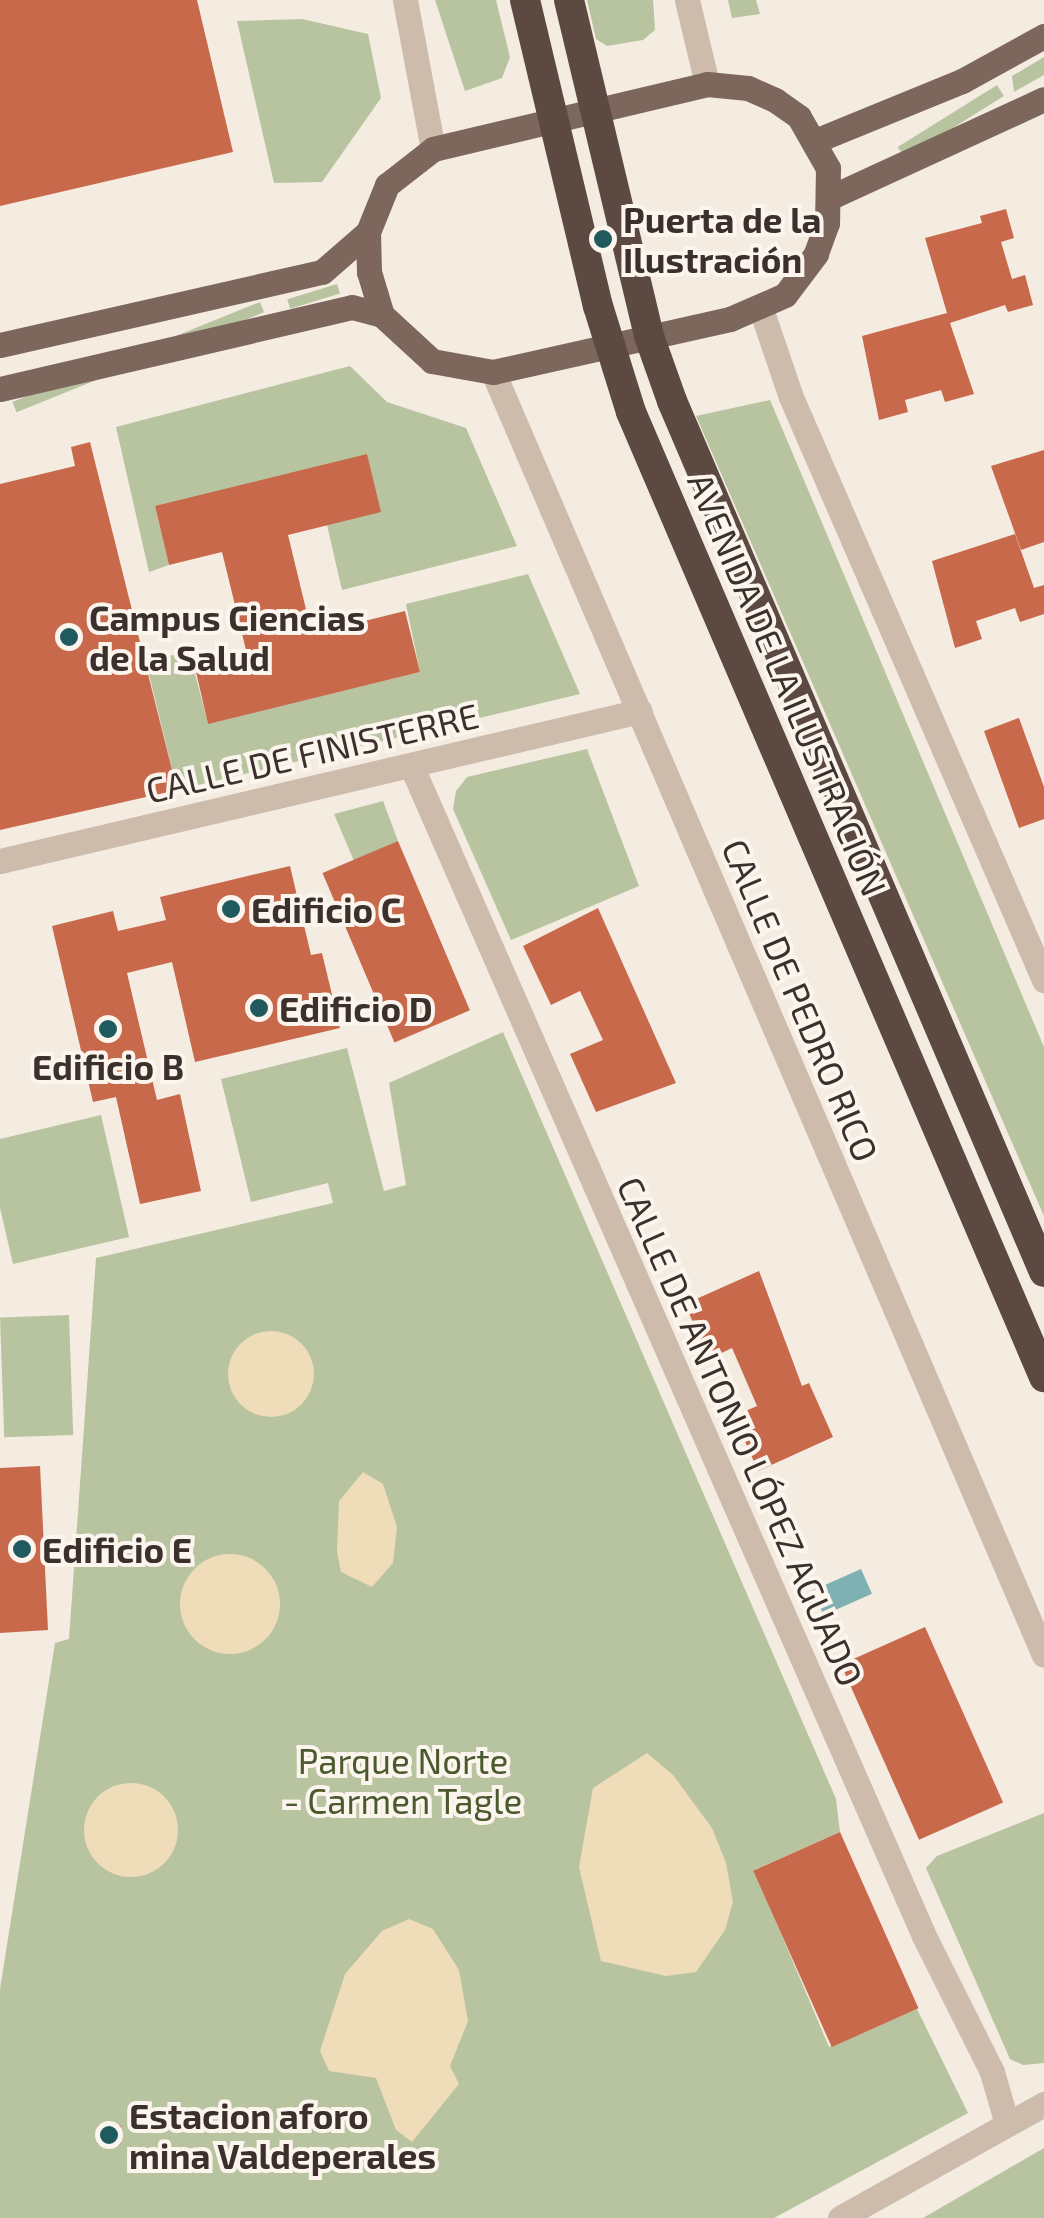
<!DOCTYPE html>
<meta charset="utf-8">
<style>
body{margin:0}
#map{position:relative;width:1044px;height:2218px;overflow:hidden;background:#f4ebe1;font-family:"Exo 2",sans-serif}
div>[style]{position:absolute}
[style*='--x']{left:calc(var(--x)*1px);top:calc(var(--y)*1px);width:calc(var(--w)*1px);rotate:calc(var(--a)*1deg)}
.green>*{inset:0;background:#b8c4a0;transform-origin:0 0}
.sand>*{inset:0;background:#efdcb8}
.round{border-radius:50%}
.water>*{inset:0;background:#7fb0b2;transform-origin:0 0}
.building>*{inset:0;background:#c8694b;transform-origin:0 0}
.minor>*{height:25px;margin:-12.5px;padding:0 12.5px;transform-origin:12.5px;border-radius:12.5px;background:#cdbbac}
.major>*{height:25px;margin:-12.5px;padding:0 12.5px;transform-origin:12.5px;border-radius:12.5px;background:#7d675c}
.highway>*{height:30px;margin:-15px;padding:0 15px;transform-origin:15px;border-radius:15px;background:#5c4a42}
.dots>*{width:28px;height:28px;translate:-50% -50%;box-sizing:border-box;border:5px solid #fbf5ee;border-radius:50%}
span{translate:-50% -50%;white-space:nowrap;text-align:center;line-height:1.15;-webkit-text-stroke:8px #fbf5ee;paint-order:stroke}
.poi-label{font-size:35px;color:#3b302b;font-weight:700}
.left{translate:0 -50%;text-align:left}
.street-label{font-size:35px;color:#3b302b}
.park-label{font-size:35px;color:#4a5a2e}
</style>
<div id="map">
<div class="green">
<div style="clip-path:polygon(435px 0,496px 0,510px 57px,502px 78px,465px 91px)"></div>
<div style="clip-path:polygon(587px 0,653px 0,655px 30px,643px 40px,607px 46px,596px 39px)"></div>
<div style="clip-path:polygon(728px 0,756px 0,760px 14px,732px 18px)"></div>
<div style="clip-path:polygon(302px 19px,368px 34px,381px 98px,322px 182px,274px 183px,237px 21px)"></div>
<div style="clip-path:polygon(1044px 57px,1044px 75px,1014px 92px,1012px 76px)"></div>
<div style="left:997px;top:85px;width:13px;height:117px;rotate:58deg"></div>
<div style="left:337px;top:284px;width:10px;height:52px;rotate:73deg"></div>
<div style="left:260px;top:302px;width:11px;height:267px;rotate:68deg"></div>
<div style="clip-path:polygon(350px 366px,387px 402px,466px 428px,517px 546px,342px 590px,327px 525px,155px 506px,169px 565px,149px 572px,116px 427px)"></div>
<div style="clip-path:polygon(770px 400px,1044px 1047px,1044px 1216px,696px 416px)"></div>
<div style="clip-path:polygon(528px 574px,580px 694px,177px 790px,146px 662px,189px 651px,208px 723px,420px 672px,406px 604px)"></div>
<div style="clip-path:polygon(587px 749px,639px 886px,511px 940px,453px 809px,456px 791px,467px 777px)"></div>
<div style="clip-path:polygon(383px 801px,398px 841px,354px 861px,334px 814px)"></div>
<div style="clip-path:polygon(503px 1032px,836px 1799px,840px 1832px,754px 1870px,829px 2047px,917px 2009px,968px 2113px,774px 2218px,0 2218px,0 1989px,55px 1643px,69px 1639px,96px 1258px,333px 1203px,328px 1183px,251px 1202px,221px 1079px,347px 1048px,384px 1191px,406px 1185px,389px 1083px)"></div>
<div style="clip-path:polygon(101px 1115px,129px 1237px,13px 1264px,0 1208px,0 1139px)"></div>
<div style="left:69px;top:1315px;width:120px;height:69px;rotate:88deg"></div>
<div style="clip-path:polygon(1044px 1813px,1044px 2063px,1023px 2065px,1010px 2059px,926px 1868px,937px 1856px)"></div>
<div style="clip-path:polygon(1044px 2148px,1044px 2218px,923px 2218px)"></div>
</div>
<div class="sand">
<div class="round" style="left:228px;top:1331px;width:86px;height:86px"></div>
<div style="clip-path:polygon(363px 1472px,383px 1484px,397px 1527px,393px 1563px,372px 1587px,341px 1572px,337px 1552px,339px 1501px)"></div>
<div class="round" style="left:180px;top:1554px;width:100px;height:100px"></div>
<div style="clip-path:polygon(647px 1753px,673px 1775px,712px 1828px,726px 1863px,733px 1902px,725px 1930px,696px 1972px,666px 1976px,601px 1961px,579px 1867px,593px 1788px)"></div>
<div class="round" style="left:84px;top:1783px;width:94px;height:94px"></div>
<div style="clip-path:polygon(409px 1919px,433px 1929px,459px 1970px,468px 2021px,450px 2066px,459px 2084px,412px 2142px,396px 2130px,376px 2078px,329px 2071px,320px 2051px,345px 1974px,382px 1931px)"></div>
</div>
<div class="water">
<div style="left:861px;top:1569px;width:27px;height:53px;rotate:66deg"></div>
</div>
<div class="building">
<div style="clip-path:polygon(0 0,197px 0,233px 152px,0 206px)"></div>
<div style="clip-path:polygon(1006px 209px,1014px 238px,1001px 242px,1012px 279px,1025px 275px,1033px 305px,1008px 312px,1005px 305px,950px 323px,974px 394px,945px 402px,941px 390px,905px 400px,908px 412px,879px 420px,862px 336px,947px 313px,925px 238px,982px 223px,980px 216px)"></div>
<div style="clip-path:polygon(90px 442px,177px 790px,0 830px,0 484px,75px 466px,71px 447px)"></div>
<div style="clip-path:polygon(1044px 450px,1044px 542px,1021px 550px,991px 466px)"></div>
<div style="clip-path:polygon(367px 454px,381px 512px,288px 535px,312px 634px,405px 611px,420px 672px,208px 724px,194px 663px,246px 650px,222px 552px,169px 565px,155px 506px)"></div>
<div style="clip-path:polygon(1015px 534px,1034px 588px,1044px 585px,1044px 614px,1020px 622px,1015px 608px,976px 621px,982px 639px,955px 648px,932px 561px)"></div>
<div style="clip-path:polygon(1019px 718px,1044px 787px,1044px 819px,1019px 828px,984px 731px)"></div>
<div style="left:398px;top:841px;width:184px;height:82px;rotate:67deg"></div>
<div style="clip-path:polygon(290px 866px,311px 955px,322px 953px,340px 1028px,195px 1062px,172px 962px,127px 973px,157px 1100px,180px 1094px,201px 1191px,140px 1204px,116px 1097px,93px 1102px,52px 926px,113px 911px,118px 931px,166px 920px,160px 897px)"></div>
<div style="clip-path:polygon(598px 908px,676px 1083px,596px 1112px,570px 1054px,603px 1040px,580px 991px,551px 1005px,523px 946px)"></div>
<div style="clip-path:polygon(759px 1271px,802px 1386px,809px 1383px,833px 1437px,758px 1471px,734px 1416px,757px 1406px,732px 1348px,709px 1359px,685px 1304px)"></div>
<div style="clip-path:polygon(40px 1466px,48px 1630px,0 1633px,0 1468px)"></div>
<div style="left:925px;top:1627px;width:192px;height:92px;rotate:66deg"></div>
<div style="left:840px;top:1832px;width:193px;height:95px;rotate:66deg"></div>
<div style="left:98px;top:2125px;width:23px;height:19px;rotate:2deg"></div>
</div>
<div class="minor">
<div style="--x:405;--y:0;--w:152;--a:79.4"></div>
<div style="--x:687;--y:0;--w:86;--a:76.6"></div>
<div style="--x:761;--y:309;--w:93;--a:71.2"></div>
<div style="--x:791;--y:397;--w:636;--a:66.54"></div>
<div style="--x:493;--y:372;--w:1396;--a:66.76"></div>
<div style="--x:411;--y:765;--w:1278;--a:66.34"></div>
<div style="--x:924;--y:1936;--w:152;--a:63.4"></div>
<div style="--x:992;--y:2072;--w:54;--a:73.9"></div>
<div style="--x:0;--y:861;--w:657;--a:-13.19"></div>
<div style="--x:840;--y:2218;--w:234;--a:-29.2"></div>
</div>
<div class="major">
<div style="--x:707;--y:84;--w:41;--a:5.6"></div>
<div style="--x:748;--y:88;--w:30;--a:24"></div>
<div style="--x:775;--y:100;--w:29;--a:35"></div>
<div style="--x:799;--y:117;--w:59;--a:60.4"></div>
<div style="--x:828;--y:168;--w:55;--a:91"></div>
<div style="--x:827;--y:223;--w:33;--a:110"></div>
<div style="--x:816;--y:254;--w:51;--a:127.1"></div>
<div style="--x:785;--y:295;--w:60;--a:156.4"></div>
<div style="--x:730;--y:319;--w:243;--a:167.4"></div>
<div style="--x:493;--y:372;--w:62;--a:-169.8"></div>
<div style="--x:432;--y:361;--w:68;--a:-137.4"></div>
<div style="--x:382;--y:315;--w:45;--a:-106.8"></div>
<div style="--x:369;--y:272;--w:40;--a:-91.4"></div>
<div style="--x:368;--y:232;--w:51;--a:-68"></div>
<div style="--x:387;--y:185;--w:58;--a:-38"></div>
<div style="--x:433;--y:149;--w:282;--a:-13.3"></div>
<div style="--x:815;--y:141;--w:159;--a:-22.2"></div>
<div style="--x:962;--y:81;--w:94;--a:-28.8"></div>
<div style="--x:831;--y:197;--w:234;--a:-24.7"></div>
<div style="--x:0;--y:345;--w:330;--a:-12.8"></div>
<div style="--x:322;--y:272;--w:61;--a:-41"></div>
<div style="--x:0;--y:389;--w:361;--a:-13.1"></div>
<div style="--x:352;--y:307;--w:31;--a:15"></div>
</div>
<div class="highway">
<div style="--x:525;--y:0;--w:315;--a:76.6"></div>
<div style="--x:598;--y:306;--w:111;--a:72.7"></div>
<div style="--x:631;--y:412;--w:1050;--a:66.83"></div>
<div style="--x:569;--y:0;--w:345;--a:76.6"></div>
<div style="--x:649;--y:336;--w:69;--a:70.5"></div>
<div style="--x:672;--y:401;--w:947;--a:66.87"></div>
</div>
<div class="dots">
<div style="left:603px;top:239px;background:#1f5a5e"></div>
<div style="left:69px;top:637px;background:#1f5a5e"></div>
<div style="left:231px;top:909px;background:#1f5a5e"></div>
<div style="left:259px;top:1008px;background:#1f5a5e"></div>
<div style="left:108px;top:1029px;background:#1f5a5e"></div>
<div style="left:22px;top:1549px;background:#1f5a5e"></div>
<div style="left:109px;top:2135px;background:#1f5a5e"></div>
</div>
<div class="poi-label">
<span class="left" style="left:623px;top:239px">Puerta de la<br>Ilustración</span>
<span class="left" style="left:89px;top:637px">Campus Ciencias<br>de la Salud</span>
<span class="left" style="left:251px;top:909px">Edificio C</span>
<span class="left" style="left:279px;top:1008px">Edificio D</span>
<span style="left:108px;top:1066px">Edificio B</span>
<span class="left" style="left:42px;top:1549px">Edificio E</span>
<span class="left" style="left:129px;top:2135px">Estacion aforo<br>mina Valdeperales</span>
</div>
<div class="street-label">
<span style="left:788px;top:684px;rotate:67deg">AVENIDA DE LA ILUSTRACIÓN</span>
<span style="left:312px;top:752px;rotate:-13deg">CALLE DE FINISTERRE</span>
<span style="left:801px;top:1000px;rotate:67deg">CALLE DE PEDRO RICO</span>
<span style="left:741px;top:1431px;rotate:66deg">CALLE DE ANTONIO LÓPEZ AGUADO</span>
</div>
<div class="park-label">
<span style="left:403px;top:1780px">Parque Norte<br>- Carmen Tagle</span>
</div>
</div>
